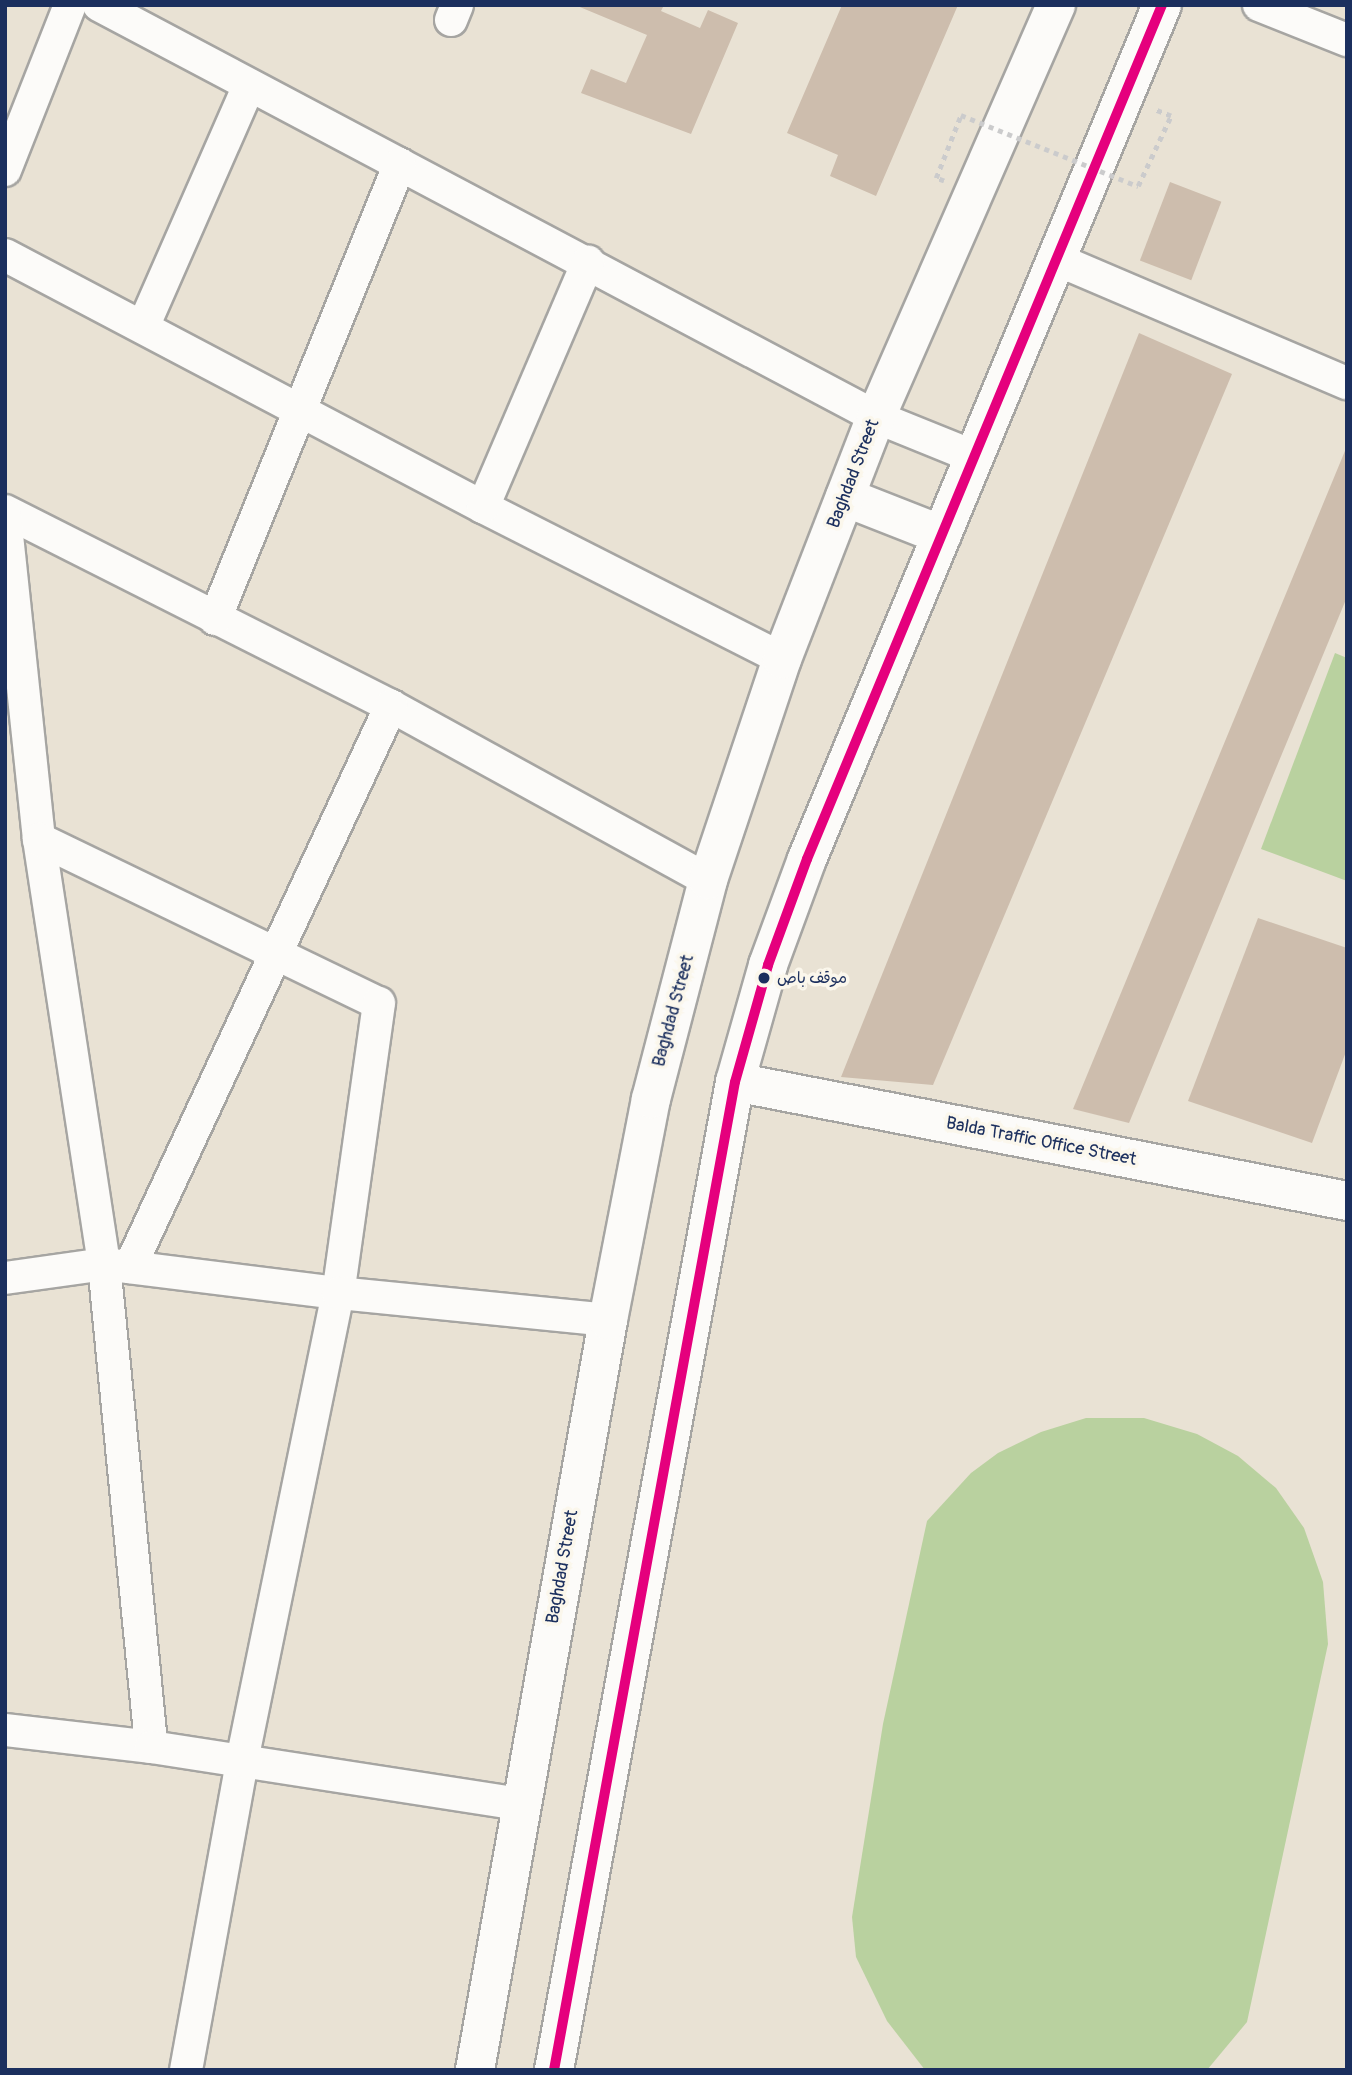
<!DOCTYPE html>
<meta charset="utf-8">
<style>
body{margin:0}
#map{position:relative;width:1352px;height:2075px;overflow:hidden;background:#e9e2d4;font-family:Pangolin,"Playpen Sans Arabic",sans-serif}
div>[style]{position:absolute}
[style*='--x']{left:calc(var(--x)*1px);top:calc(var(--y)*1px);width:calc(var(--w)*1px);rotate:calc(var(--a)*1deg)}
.green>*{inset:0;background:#b9d19f}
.building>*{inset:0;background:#cdbdad;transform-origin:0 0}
.path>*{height:4.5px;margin-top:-2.25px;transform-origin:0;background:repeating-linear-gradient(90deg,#cbcbcc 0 5px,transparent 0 10px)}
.roads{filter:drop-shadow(2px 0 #a6a5a2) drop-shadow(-2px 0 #a6a5a2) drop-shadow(0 2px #a6a5a2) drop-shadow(0 -2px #a6a5a2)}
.street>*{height:32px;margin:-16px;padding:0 16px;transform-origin:16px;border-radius:16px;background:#fcfbf9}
.primary>*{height:38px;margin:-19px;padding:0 19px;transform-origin:19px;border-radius:19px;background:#fcfbf9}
.path-bridge>*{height:4.5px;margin-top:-2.25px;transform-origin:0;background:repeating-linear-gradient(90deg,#cbcbcc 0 5px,transparent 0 10px)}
.bus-1>*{height:10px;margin:-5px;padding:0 5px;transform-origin:5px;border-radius:5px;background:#e5007d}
.dots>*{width:19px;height:19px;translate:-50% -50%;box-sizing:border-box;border:4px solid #fbf7ec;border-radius:50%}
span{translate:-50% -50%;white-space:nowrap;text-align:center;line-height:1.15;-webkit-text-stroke:7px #fbf7ec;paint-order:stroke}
.bus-label{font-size:16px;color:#1b2f5e}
.left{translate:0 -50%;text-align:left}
.street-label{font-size:18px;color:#1b2f5e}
.frame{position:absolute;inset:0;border:7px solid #1b2f5e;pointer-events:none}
</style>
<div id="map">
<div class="green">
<div style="clip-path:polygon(1335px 653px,1347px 658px,1347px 881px,1261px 849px)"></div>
<div style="clip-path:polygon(1086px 1418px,1144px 1418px,1197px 1434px,1238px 1456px,1276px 1488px,1304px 1528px,1323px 1582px,1328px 1644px,1247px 2022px,1207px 2070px,925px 2070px,887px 2021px,856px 1957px,852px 1917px,883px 1724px,927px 1521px,971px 1473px,998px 1453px,1041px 1432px)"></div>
</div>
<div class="building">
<div style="clip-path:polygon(575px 5px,664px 5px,661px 11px,700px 28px,708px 10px,738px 23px,691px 134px,581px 93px,591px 69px,626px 83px,647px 35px)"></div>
<div style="clip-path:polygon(842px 5px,958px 5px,876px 196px,830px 176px,838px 155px,787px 133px)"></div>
<div style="left:1170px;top:182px;width:55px;height:84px;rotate:21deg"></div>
<div style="clip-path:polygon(1139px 333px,1232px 374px,933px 1085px,841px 1077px)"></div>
<div style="clip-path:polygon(1347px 446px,1347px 597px,1129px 1123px,1073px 1109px)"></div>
<div style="clip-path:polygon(1258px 918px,1347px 948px,1347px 1049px,1312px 1143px,1188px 1101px)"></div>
</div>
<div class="path">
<div style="--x:944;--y:181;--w:9;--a:-159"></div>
<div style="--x:936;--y:178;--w:68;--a:-68.4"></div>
<div style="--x:1138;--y:186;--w:77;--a:-64.8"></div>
<div style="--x:1171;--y:116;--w:19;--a:-159"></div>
</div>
<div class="roads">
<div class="street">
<div style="--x:99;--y:5;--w:879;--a:27.93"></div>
<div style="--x:876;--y:417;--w:107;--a:22"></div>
<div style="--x:1259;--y:5;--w:95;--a:21.7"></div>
<div style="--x:451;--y:20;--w:16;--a:-68"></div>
<div style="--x:5;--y:170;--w:177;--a:-68.5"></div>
<div style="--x:5;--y:255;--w:540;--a:27.8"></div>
<div style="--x:483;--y:507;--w:335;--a:26.9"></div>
<div style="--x:1058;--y:260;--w:314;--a:23.1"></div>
<div style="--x:143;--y:327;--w:264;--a:-66.3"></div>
<div style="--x:483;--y:507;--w:267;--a:-66.8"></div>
<div style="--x:5;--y:511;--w:432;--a:26.8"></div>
<div style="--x:391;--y:706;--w:362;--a:28.8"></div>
<div style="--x:5;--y:516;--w:325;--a:84"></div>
<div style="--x:39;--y:839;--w:430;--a:81.3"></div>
<div style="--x:104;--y:1264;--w:485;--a:84.4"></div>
<div style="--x:215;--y:619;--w:491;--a:-67.9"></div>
<div style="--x:39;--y:839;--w:377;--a:25.8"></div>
<div style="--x:379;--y:1003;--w:293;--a:98"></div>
<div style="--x:338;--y:1293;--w:479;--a:101.6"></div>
<div style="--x:242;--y:1762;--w:313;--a:100.3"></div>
<div style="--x:130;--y:1267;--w:619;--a:-65.05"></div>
<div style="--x:5;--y:1278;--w:100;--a:-8"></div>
<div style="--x:104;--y:1264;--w:236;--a:7.1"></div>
<div style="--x:338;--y:1293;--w:271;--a:5.7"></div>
<div style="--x:5;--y:1730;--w:147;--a:6.6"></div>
<div style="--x:151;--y:1747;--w:374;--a:8.8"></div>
</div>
<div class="primary">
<div style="--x:845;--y:497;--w:104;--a:21.4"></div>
<div style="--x:735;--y:1082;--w:623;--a:11"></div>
<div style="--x:475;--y:2070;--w:762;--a:-79.94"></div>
<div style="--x:608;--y:1320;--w:225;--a:-79"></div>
<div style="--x:651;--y:1099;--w:226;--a:-75.4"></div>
<div style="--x:708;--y:880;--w:233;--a:-71.5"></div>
<div style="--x:782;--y:659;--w:260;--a:-68.8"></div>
<div style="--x:876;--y:417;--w:450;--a:-66.4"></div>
<div style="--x:554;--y:2070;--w:1004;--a:-79.62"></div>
<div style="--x:735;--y:1082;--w:122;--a:-74.2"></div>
<div style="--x:768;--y:965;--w:113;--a:-69.8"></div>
<div style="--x:807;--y:859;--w:925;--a:-67.43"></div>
</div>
</div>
<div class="path-bridge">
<div style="--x:961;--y:115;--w:191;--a:21.9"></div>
</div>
<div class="bus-1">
<div style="--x:554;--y:2070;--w:1004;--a:-79.62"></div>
<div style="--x:735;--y:1082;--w:122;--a:-74.2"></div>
<div style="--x:768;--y:965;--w:113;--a:-69.8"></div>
<div style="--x:807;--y:859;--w:925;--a:-67.43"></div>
</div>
<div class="dots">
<div style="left:764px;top:978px;background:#1b2f5e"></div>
</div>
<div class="bus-label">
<span class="left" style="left:777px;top:978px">موقف باص</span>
</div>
<div class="street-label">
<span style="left:854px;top:474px;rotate:-69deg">Baghdad Street</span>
<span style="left:674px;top:1011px;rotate:-75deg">Baghdad Street</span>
<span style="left:1041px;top:1142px;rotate:11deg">Balda Traffic Office Street</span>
<span style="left:563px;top:1567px;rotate:-80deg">Baghdad Street</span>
</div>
<div class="frame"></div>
</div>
